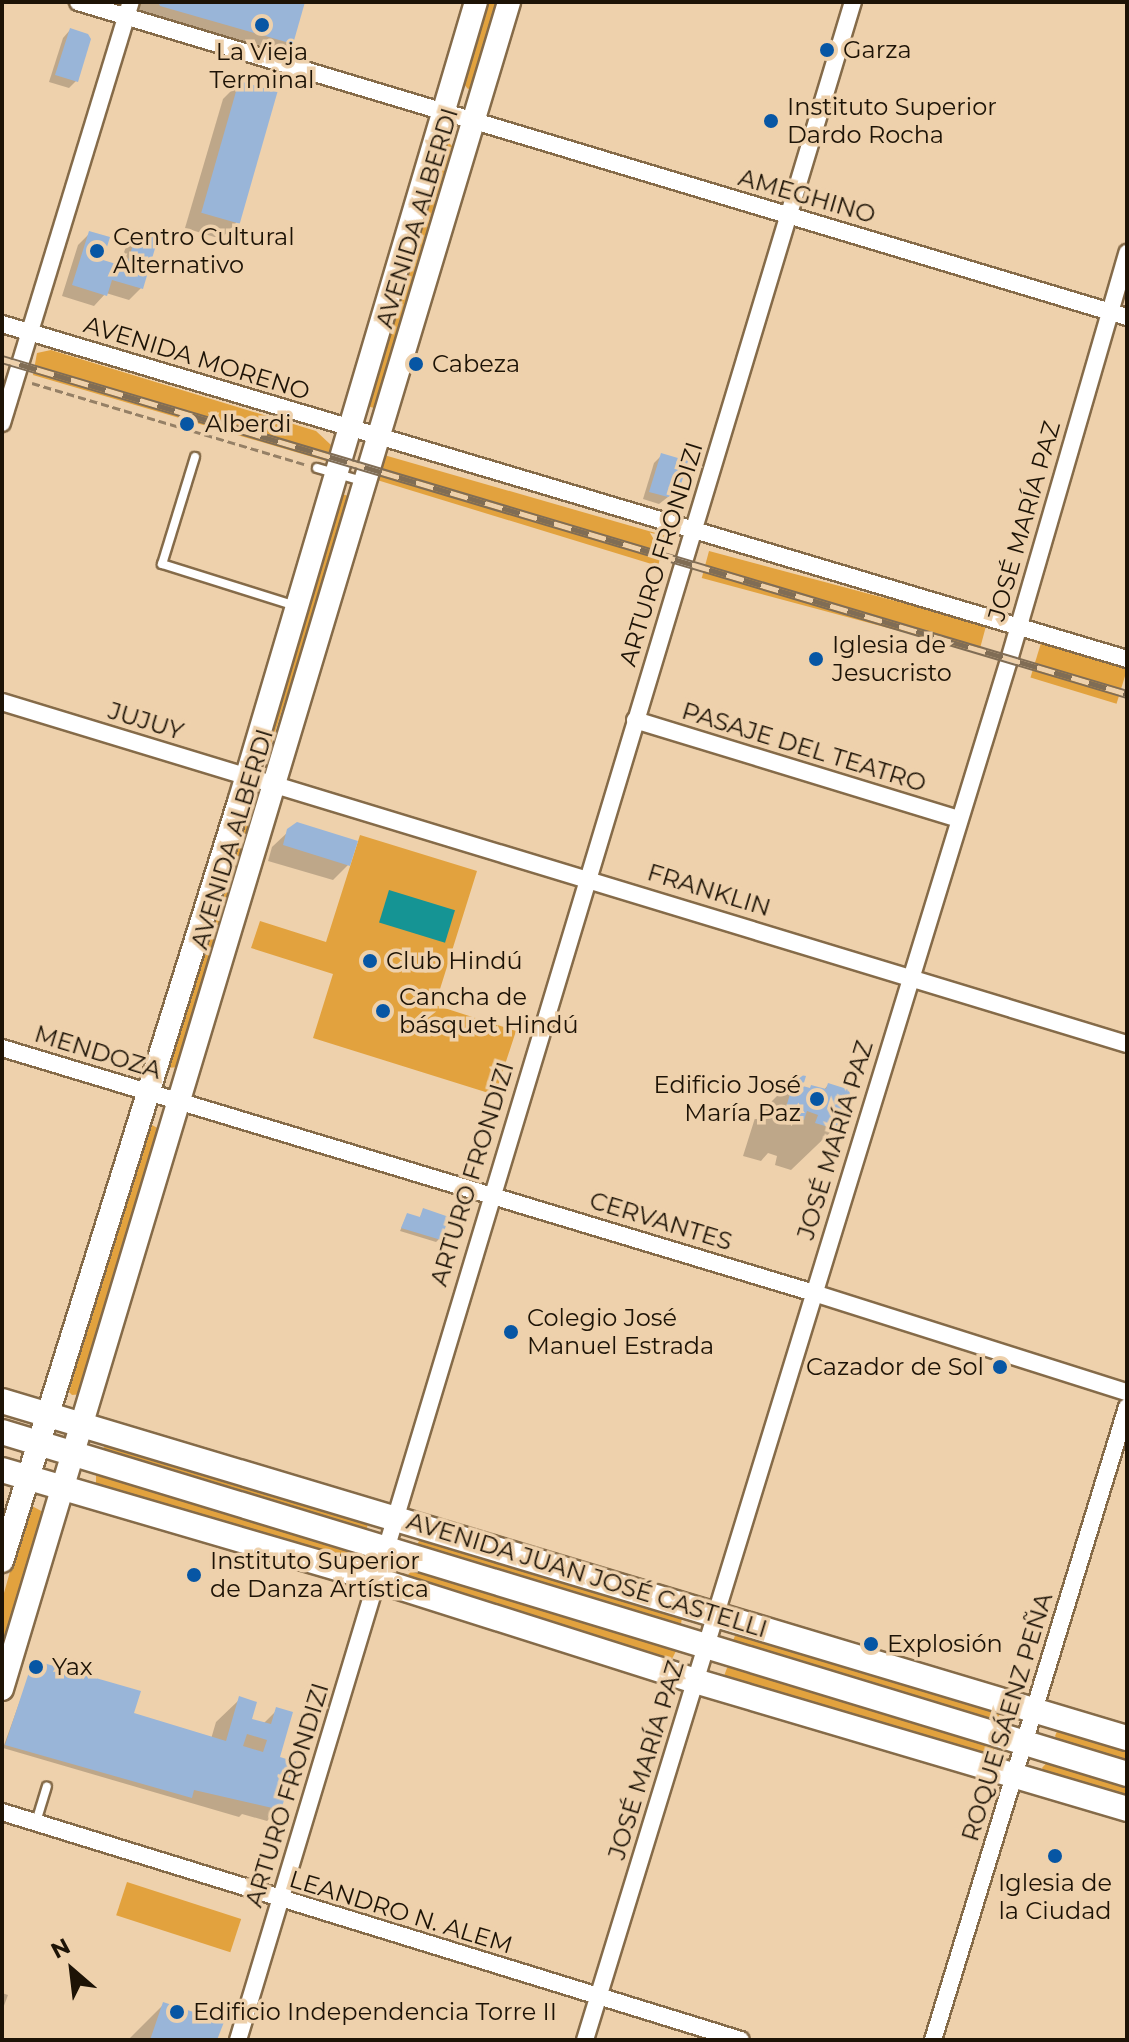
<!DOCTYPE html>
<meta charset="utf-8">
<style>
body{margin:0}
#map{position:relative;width:1129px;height:2042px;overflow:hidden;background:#eed1ac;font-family:Montserrat,sans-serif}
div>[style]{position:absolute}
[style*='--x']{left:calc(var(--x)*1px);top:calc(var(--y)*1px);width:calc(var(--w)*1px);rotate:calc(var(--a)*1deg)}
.green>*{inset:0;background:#e2a23e;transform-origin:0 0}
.water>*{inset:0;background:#159494;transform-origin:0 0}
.shadow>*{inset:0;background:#0003}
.building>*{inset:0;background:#99b5d8;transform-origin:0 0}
.path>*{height:3px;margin-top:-1.5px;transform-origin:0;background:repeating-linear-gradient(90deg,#958066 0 8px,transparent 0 12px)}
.roads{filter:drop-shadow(2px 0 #856b49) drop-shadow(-2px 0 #856b49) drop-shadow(0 2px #856b49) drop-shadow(0 -2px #856b49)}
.service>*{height:8px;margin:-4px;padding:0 4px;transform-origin:4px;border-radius:4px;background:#fff}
.minor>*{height:16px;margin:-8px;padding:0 8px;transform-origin:8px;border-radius:8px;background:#fff}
.secondary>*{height:22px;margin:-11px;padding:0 11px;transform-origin:11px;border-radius:11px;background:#fff}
.primary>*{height:24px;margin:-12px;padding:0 12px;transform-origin:12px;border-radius:12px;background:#fff}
.rail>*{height:9px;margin-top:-4.5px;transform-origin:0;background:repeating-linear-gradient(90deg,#eed1ac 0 18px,#806d55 0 36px);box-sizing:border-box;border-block:2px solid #806d55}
.dots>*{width:22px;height:22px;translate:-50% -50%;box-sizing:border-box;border:4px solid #eed1ac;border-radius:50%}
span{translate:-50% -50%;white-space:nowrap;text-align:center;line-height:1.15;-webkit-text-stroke:7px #eed1ac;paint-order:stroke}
.poi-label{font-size:24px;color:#1d1306}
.left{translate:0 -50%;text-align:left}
.right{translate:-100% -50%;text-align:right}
.street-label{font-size:24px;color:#1d1306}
.frame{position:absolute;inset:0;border:4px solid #1d1306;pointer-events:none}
.north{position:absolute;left:32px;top:1930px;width:80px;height:80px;-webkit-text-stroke:6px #eed1ac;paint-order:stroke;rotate:332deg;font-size:22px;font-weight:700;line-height:32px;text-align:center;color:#1d1306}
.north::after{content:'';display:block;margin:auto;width:28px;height:36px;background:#1d1306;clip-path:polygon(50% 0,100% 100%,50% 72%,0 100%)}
</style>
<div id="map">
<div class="green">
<div style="clip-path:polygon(488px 2px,501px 2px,472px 88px,468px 89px,463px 83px)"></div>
<div style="clip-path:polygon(449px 143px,455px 149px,380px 402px,374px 408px,367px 406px,444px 146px)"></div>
<div style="clip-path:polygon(51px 350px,316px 431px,331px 445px,326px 461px,33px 375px,37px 353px)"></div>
<div style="clip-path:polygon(384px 455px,666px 536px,658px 566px,377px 480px)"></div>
<div style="left:339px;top:493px;width:13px;height:261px;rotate:18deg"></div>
<div style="left:709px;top:551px;width:287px;height:28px;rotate:15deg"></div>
<div style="left:1041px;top:643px;width:90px;height:36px;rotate:17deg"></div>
<div style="clip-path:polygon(244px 818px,254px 821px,178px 1067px,168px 1068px,166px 1064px)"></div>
<div style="clip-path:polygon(360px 835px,477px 871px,435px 1005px,516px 1031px,495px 1095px,313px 1038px,333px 974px,251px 948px,260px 921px,326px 942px)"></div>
<div style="clip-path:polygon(152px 1125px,163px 1131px,83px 1394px,72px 1395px,69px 1392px,147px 1128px)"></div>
<div style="clip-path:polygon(109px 1443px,368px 1520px,367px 1529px,364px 1532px,105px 1453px,102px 1449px)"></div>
<div style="clip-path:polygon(101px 1474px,358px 1552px,359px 1562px,354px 1563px,96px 1486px,96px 1475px)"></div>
<div style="clip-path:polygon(32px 1506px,45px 1513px,2px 1660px,2px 1600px,28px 1508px)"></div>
<div style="clip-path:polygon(425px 1537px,682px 1617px,681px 1624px,677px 1627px,421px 1550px,417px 1545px,420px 1539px)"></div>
<div style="clip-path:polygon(414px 1568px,670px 1645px,676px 1651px,672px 1659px,664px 1661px,409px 1581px,407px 1576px)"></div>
<div style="clip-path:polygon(736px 1633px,1000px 1712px,998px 1721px,993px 1723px,737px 1646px,733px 1641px)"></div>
<div style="clip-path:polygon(732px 1665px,990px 1745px,994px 1748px,992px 1755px,728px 1680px,724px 1676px,727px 1668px)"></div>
<div style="clip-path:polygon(1058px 1729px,1127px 1746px,1127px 1762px,1059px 1742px,1055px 1736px)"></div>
<div style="clip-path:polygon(1050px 1759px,1127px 1784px,1127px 1798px,1045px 1773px,1042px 1768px)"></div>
<div style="left:127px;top:1882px;width:120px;height:35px;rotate:18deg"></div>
</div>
<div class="water">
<div style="left:389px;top:890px;width:69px;height:34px;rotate:17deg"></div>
</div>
<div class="shadow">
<div style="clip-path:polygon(139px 2px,303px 2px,291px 43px,275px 59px,144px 21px,137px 9px)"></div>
<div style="clip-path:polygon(70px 30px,76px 81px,69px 88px,49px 82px,63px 38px)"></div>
<div style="clip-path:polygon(239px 83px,236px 223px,221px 239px,185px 228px,223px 99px)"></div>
<div style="clip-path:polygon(139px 231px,141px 288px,129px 300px,106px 293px,94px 306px,62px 296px,78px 245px,90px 233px,100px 262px,119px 268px,127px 243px)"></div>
<div style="clip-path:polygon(662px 455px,677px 490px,659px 504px,643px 499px,654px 463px)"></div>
<div style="clip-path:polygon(289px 831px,349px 864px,333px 880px,268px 861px,272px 847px)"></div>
<div style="clip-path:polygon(797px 1076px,800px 1087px,823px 1091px,828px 1085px,838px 1125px,791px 1170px,775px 1165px,777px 1156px,768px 1153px,761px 1161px,743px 1156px,755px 1118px)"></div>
<div style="clip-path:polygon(423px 1211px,439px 1239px,436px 1242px,400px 1231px,407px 1215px,419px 1219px)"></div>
<div style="clip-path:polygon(34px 1662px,131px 1715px,211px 1739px,216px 1722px,240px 1699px,249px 1720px,263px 1724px,277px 1710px,279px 1809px,267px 1821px,242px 1814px,239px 1817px,3px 1748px)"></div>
<div style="clip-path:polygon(2px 1993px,8px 1995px,2px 2011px)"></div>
<div style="clip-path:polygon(164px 2004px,215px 2040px,128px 2040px)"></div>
</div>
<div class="building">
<div style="clip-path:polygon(158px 2px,305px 2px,293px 44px,160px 6px)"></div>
<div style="clip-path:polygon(70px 28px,88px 34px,91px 39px,78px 82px,55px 75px)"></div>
<div style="left:239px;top:81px;width:40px;height:137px;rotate:16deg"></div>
<div style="clip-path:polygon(138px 229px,159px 235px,143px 289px,112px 280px,107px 296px,72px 285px,89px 231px,110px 237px,103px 260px,126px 267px)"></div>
<div style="clip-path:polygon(661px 453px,688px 461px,679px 491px,668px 497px,649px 492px)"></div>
<div style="clip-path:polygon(297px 822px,358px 841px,350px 866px,283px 845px,287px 829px)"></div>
<div style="clip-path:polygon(796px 1074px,806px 1076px,803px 1086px,810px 1088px,811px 1085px,826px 1089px,828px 1083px,847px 1089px,850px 1093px,840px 1126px,836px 1125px,835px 1129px,815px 1123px,818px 1115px,807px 1111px,804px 1120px,784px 1114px)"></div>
<div style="clip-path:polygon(423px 1208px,449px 1217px,441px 1240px,401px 1228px,407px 1213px,420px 1217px)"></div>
<div style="clip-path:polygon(evenodd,33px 1660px,141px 1691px,134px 1713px,226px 1741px,239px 1696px,257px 1702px,252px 1719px,271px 1724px,276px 1707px,293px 1712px,280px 1757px,296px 1762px,281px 1810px,194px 1790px,192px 1798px,5px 1745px,33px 1660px,247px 1734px,267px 1740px,263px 1752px,243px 1746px,247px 1734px)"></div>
<div style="clip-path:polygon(163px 2002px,224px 2022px,217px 2040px,150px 2040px)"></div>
</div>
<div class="path">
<div style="--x:32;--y:383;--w:284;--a:16.6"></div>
</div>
<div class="roads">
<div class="service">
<div style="--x:195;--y:457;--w:112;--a:107.1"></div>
<div style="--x:162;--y:564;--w:140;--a:17.4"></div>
<div style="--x:317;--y:468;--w:47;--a:16.1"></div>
<div style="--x:36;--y:1822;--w:37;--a:-73"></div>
</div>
<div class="minor">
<div style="--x:78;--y:2;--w:1095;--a:16.71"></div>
<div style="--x:2;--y:324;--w:1174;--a:16.58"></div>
<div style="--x:2;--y:423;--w:440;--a:-73"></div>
<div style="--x:2;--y:702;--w:1176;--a:16.91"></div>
<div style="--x:635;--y:720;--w:338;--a:17"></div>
<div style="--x:2;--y:1048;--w:848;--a:16.79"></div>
<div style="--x:814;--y:1293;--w:328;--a:17.6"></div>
<div style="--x:2;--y:1812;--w:773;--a:17.15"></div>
<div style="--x:238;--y:2040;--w:2129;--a:-73.21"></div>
<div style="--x:585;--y:2040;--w:1444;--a:-72.92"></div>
<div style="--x:1009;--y:660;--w:424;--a:-73.8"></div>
<div style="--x:933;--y:2040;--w:662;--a:-72.96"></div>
</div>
<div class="secondary">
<div style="--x:2;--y:1561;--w:795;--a:-72.66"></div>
<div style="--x:239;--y:802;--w:834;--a:-73.5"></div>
<div style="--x:2;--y:1689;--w:1762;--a:-73.27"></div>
</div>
<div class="primary">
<div style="--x:2;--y:1401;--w:1174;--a:16.68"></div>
<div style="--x:2;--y:1432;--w:1176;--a:16.91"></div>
<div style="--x:2;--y:1470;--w:391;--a:16.3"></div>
<div style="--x:377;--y:1580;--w:334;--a:17.6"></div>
<div style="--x:695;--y:1681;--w:451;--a:16.5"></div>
</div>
</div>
<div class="rail">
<div style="--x:2;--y:359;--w:1174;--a:16.58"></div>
</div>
<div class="dots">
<div style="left:262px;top:25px;background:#0756a4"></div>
<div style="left:827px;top:50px;background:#0756a4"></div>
<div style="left:771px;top:121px;background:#0756a4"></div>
<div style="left:97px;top:251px;background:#0756a4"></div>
<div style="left:416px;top:364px;background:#0756a4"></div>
<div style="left:187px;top:424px;background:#0756a4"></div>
<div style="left:816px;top:659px;background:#0756a4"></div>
<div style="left:370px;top:961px;background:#0756a4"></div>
<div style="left:383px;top:1011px;background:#0756a4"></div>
<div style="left:817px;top:1099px;background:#0756a4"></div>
<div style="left:511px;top:1332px;background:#0756a4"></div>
<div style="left:1000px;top:1367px;background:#0756a4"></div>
<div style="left:194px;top:1575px;background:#0756a4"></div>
<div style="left:871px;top:1644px;background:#0756a4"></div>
<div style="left:36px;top:1667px;background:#0756a4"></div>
<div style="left:1055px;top:1856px;background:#0756a4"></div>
<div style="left:177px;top:2012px;background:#0756a4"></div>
</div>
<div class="poi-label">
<span class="left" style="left:843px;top:50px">Garza</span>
<span style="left:262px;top:66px">La Vieja<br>Terminal</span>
<span class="left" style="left:787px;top:121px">Instituto Superior<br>Dardo Rocha</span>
<span class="left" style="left:113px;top:251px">Centro Cultural<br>Alternativo</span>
<span class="left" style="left:432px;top:364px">Cabeza</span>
<span class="left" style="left:205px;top:424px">Alberdi</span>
<span class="left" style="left:832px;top:659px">Iglesia de<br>Jesucristo</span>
<span class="left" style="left:386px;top:961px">Club Hindú</span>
<span class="left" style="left:399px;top:1011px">Cancha de<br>básquet Hindú</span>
<span class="right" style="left:801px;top:1099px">Edificio José<br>María Paz</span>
<span class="left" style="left:527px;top:1332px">Colegio José<br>Manuel Estrada</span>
<span class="right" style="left:984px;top:1367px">Cazador de Sol</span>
<span class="left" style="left:210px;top:1575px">Instituto Superior<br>de Danza Artística</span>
<span class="left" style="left:887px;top:1644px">Explosión</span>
<span class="left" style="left:52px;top:1667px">Yax</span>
<span style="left:1055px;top:1897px">Iglesia de<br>la Ciudad</span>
<span class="left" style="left:193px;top:2012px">Edificio Independencia Torre II</span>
</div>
<div class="street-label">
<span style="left:807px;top:196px;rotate:16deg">AMEGHINO</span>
<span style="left:417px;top:218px;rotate:-73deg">AVENIDA ALBERDI</span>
<span style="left:197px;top:358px;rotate:17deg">AVENIDA MORENO</span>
<span style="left:1024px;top:521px;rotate:-74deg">JOSÉ MARÍA PAZ</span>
<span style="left:661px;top:554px;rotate:-73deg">ARTURO FRONDIZI</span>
<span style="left:146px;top:721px;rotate:17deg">JUJUY</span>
<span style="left:804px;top:747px;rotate:17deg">PASAJE DEL TEATRO</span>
<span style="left:232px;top:839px;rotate:-73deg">AVENIDA ALBERDI</span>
<span style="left:709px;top:890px;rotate:17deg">FRANKLIN</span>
<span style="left:98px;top:1052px;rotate:17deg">MENDOZA</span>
<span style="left:835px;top:1140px;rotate:-73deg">JOSÉ MARÍA PAZ</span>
<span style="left:472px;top:1174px;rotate:-73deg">ARTURO FRONDIZI</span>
<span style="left:661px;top:1221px;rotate:17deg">CERVANTES</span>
<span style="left:587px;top:1575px;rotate:17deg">AVENIDA JUAN JOSÉ CASTELLI</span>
<span style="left:1007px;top:1717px;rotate:-73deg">ROQUE SÁENZ PEÑA</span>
<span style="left:646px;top:1760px;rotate:-73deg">JOSÉ MARÍA PAZ</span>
<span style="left:287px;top:1795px;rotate:-73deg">ARTURO FRONDIZI</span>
<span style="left:401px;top:1912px;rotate:17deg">LEANDRO N. ALEM</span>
</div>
<div class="frame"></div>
<div class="north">N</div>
</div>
